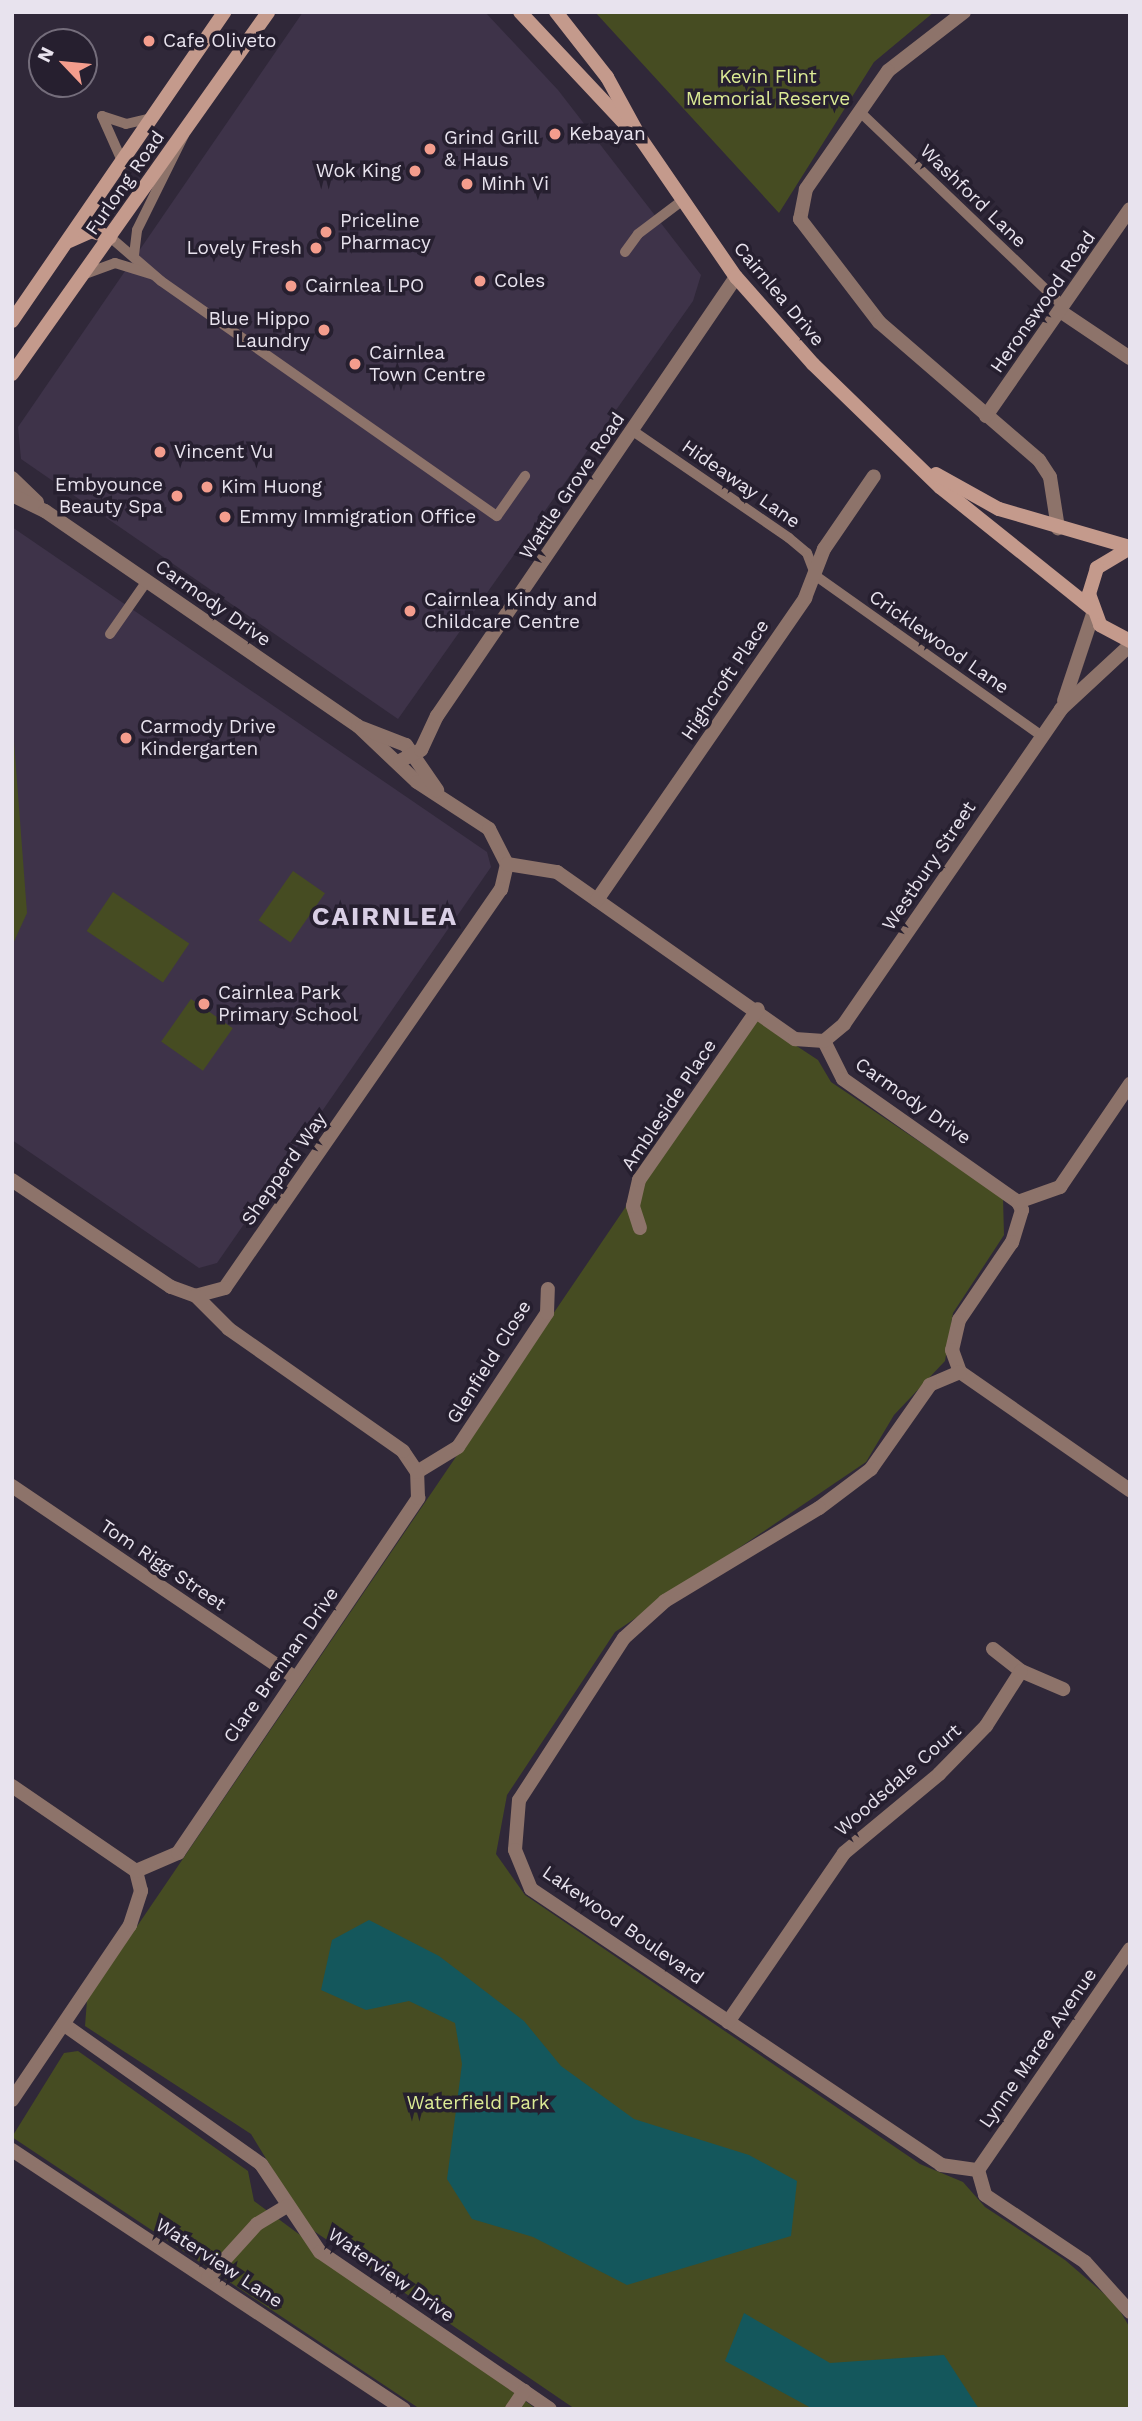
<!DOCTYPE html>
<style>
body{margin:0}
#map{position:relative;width:1142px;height:2421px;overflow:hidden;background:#302839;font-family:"Work Sans",sans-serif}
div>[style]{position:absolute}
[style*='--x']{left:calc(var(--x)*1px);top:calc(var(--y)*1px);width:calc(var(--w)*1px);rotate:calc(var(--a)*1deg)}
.built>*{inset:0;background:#3e3349}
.green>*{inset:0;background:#464c22;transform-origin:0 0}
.water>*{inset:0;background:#14575c}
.lane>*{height:10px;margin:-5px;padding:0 5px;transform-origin:5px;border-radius:5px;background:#8d736a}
.street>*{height:14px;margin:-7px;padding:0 7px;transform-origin:7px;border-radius:7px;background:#8d736a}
.secondary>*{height:14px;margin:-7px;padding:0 7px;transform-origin:7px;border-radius:7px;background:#c49a8c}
.dots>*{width:19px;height:19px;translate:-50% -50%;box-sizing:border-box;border:4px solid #261f2f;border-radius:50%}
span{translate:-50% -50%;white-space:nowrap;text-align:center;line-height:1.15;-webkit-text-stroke:7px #261f2f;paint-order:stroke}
.poi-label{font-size:19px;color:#e8e3ee}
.left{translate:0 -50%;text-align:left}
.right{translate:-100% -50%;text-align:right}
.park-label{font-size:19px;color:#dceb95}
.street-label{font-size:19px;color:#e8e3ee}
.district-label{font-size:26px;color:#d9cfe5;font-weight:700;letter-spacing:2px}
.frame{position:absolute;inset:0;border:14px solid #e8e3ee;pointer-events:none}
.north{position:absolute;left:28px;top:28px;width:70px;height:70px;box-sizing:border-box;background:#261f2f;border:2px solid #746d7b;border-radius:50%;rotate:296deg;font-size:19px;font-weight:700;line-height:28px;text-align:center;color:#e8e3ee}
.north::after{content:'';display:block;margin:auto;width:24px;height:32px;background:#f49d8d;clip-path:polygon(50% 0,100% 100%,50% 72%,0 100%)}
</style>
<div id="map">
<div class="built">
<div style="clip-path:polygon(303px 12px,485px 12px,558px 90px,701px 275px,693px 301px,398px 719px,21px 459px,18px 427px)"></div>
<div style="clip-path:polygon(12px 527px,487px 852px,491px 867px,217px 1263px,199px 1268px,12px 1140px)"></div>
</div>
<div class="green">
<div style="clip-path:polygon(595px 12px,934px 12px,874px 62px,779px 213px)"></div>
<div style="clip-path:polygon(12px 715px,27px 913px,12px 946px)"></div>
<div style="left:293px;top:871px;width:39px;height:60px;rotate:35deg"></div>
<div style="left:113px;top:892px;width:92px;height:47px;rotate:34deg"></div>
<div style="left:191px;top:999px;width:51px;height:52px;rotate:35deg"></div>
<div style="clip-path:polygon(754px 1018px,818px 1060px,831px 1082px,1003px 1198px,1004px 1235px,953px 1313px,945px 1361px,894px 1415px,866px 1462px,615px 1632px,507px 1795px,496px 1854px,525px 1895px,920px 2164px,963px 2182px,985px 2207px,1065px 2260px,1116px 2304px,1130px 2328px,1130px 2409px,575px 2409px,308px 2227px,251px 2134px,85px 2026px,87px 2000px)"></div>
<div style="clip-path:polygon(78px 2051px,248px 2171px,254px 2201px,536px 2409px,420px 2409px,12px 2137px,64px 2053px)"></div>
</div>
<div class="water">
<div style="clip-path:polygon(369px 1920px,439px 1956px,524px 2021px,561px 2066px,634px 2119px,749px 2155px,797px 2181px,791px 2236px,627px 2285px,533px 2237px,472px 2219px,447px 2179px,462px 2064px,455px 2023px,409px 2001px,366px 2010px,321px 1990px,332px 1940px)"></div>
<div style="clip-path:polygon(744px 2313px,830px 2363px,944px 2355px,979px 2409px,813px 2409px,725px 2361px)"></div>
</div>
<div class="lane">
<div style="--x:859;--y:111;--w:282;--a:43.7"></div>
<div style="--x:102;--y:116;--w:25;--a:18"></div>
<div style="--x:126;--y:124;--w:27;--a:-13"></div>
<div style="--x:102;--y:116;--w:49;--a:66"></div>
<div style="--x:110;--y:237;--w:67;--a:40.8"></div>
<div style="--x:161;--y:281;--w:410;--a:35"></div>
<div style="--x:497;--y:516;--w:49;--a:-55"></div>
<div style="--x:625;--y:252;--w:22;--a:-54"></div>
<div style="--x:638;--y:234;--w:56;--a:-37.1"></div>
<div style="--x:134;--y:255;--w:25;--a:-83"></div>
<div style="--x:137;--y:230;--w:106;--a:-63.7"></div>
<div style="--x:85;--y:274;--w:32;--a:-20"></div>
<div style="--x:115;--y:263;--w:39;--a:17"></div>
<div style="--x:633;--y:431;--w:189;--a:34.4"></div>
<div style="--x:789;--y:538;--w:23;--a:40"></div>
<div style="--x:807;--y:553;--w:25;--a:69"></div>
<div style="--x:816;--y:576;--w:277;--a:35.3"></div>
<div style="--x:110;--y:634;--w:65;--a:-55.1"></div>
</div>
<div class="street">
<div style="--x:964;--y:12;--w:96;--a:142.2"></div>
<div style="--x:888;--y:71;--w:144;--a:124.8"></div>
<div style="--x:806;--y:189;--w:31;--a:101"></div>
<div style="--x:800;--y:219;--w:130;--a:52.5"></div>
<div style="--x:879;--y:322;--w:211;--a:40.8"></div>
<div style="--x:1039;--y:460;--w:20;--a:57"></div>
<div style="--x:1050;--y:477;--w:52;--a:81.1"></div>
<div style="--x:1060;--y:311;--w:84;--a:33.9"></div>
<div style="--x:986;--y:416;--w:252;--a:-55.2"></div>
<div style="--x:12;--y:478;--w:35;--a:44"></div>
<div style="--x:12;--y:495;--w:37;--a:26"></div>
<div style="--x:45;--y:511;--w:380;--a:34.5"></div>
<div style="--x:358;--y:726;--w:81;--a:43.5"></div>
<div style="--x:417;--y:782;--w:86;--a:33.1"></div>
<div style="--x:489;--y:829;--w:39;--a:63"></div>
<div style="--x:507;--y:864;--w:26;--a:103"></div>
<div style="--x:501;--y:889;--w:485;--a:124.7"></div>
<div style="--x:225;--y:1288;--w:30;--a:165"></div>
<div style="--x:196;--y:1296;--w:27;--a:-160"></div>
<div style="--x:171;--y:1287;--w:192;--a:-146.1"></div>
<div style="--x:1064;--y:701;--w:92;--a:-71.6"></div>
<div style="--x:362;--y:728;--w:47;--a:21.1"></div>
<div style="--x:406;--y:745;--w:55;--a:55.4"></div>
<div style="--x:400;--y:761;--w:24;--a:-28"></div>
<div style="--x:421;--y:750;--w:38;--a:-65"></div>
<div style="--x:437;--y:716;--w:531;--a:-55.74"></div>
<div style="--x:507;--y:864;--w:51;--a:9.1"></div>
<div style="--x:557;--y:872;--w:291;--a:35.1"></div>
<div style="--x:795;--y:1039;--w:29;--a:4"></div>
<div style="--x:824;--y:1041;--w:42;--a:63.4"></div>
<div style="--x:843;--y:1079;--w:214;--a:35.1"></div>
<div style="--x:1018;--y:1202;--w:9;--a:63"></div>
<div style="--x:1022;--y:1210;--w:34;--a:107"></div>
<div style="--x:1012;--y:1242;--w:94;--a:124.2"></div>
<div style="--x:959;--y:1320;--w:31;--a:103"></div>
<div style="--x:952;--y:1350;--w:23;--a:70"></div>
<div style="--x:960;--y:1372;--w:207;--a:34.8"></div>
<div style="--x:597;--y:900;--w:367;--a:-55.4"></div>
<div style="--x:805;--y:598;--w:53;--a:-68.8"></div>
<div style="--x:824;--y:549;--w:88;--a:-55.6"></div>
<div style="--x:824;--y:1041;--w:26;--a:-40"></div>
<div style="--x:844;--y:1024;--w:383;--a:-55.4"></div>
<div style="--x:1061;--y:709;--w:94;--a:-42.8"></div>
<div style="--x:1018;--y:1202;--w:45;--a:-19.7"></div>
<div style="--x:1060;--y:1187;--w:125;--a:-55.8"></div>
<div style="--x:640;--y:1228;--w:23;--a:-108"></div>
<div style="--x:633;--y:1206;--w:27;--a:-77"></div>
<div style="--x:639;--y:1180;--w:208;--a:-55.2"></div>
<div style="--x:960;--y:1372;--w:33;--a:157"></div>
<div style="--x:930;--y:1385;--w:103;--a:125.1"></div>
<div style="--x:871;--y:1469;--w:65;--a:143.1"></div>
<div style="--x:819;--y:1508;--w:180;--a:148.9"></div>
<div style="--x:665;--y:1601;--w:55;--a:137.9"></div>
<div style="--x:624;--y:1638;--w:193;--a:122.9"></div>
<div style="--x:519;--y:1800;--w:50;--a:94.6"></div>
<div style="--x:515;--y:1850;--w:42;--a:67.7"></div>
<div style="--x:531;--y:1889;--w:494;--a:33.9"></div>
<div style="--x:941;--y:2165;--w:37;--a:8"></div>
<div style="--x:978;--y:2170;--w:26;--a:74"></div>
<div style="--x:985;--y:2195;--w:120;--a:33.8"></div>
<div style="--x:1085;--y:2262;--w:67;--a:48"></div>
<div style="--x:417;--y:1472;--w:48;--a:-31.4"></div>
<div style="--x:458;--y:1447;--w:161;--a:-56.4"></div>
<div style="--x:547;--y:1313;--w:24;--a:-88"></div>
<div style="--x:12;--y:1486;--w:339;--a:34.1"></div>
<div style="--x:993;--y:1649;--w:36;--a:38"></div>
<div style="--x:1021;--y:1671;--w:46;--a:23.2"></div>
<div style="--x:12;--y:1786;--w:150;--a:34.4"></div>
<div style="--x:728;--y:2022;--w:205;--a:-55.5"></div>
<div style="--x:844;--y:1853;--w:124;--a:-39.7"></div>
<div style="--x:939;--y:1774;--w:67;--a:-45.6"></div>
<div style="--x:986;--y:1726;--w:65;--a:-57.5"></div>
<div style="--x:66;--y:2026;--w:239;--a:35.3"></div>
<div style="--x:261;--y:2164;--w:106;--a:56.2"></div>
<div style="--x:320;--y:2252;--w:278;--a:34.3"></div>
<div style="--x:12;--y:2100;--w:211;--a:-56"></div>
<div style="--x:130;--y:1925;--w:36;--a:-72"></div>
<div style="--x:141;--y:1891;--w:21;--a:-104"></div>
<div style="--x:136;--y:1871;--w:46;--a:-23.2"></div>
<div style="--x:178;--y:1853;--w:429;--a:-55.9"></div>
<div style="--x:418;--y:1498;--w:26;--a:-92"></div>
<div style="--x:417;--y:1472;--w:25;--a:-124"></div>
<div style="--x:403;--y:1451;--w:213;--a:-145"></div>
<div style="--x:229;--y:1329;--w:47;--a:-135"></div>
<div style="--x:12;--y:2150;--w:470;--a:33.5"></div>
<div style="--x:978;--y:2170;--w:268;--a:-55.5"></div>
<div style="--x:208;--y:2278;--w:73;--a:-47.8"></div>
<div style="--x:257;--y:2224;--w:35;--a:-31"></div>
<div style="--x:512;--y:2409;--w:22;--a:-56"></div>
</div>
<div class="secondary">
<div style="--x:520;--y:12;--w:161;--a:46.8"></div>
<div style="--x:556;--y:12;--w:83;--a:51.9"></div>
<div style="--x:607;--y:77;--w:71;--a:61.3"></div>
<div style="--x:641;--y:139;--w:168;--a:55.5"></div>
<div style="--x:736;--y:277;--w:116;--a:48.5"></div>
<div style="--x:813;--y:364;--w:177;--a:44.1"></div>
<div style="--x:940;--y:487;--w:193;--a:38.7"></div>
<div style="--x:69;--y:241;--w:24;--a:-24"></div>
<div style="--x:91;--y:231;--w:20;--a:18"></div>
<div style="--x:12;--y:321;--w:375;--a:-55.5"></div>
<div style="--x:12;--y:374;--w:443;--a:-54.7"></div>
<div style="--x:936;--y:474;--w:72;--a:29.1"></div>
<div style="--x:999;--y:509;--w:136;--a:16.2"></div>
<div style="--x:1130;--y:548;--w:39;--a:149"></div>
<div style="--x:1097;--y:568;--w:27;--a:107"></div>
<div style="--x:1089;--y:594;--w:33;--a:70"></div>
<div style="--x:1100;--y:625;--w:34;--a:28"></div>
</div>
<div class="dots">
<div style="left:149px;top:41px;background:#f49d8d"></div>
<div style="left:555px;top:134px;background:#f49d8d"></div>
<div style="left:430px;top:149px;background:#f49d8d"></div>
<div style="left:415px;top:171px;background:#f49d8d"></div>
<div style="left:467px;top:184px;background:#f49d8d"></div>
<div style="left:326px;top:232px;background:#f49d8d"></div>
<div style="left:316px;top:248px;background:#f49d8d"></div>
<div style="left:480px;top:281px;background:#f49d8d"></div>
<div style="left:291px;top:286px;background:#f49d8d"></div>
<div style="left:324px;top:330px;background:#f49d8d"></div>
<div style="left:355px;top:364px;background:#f49d8d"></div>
<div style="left:160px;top:452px;background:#f49d8d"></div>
<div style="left:207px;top:487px;background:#f49d8d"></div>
<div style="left:177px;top:496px;background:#f49d8d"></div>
<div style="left:225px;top:517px;background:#f49d8d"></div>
<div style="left:410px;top:611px;background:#f49d8d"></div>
<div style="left:126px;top:738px;background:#f49d8d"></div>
<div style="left:204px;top:1004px;background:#f49d8d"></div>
</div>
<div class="poi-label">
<span class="left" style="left:163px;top:41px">Cafe Oliveto</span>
<span class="left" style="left:569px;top:134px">Kebayan</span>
<span class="left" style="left:444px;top:149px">Grind Grill<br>&amp; Haus</span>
<span class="right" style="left:401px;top:171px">Wok King</span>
<span class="left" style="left:481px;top:184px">Minh Vi</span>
<span class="left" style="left:340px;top:232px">Priceline<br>Pharmacy</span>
<span class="right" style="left:302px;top:248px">Lovely Fresh</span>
<span class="left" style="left:494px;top:281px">Coles</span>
<span class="left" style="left:305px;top:286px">Cairnlea LPO</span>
<span class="right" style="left:310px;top:330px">Blue Hippo<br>Laundry</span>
<span class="left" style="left:369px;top:364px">Cairnlea<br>Town Centre</span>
<span class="left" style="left:174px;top:452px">Vincent Vu</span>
<span class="right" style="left:163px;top:496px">Embyounce<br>Beauty Spa</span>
<span class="left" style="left:221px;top:487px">Kim Huong</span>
<span class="left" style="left:239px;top:517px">Emmy Immigration Office</span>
<span class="left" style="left:424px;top:611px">Cairnlea Kindy and<br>Childcare Centre</span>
<span class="left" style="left:140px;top:738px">Carmody Drive<br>Kindergarten</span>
<span class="left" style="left:218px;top:1004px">Cairnlea Park<br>Primary School</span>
</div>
<div class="park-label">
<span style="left:768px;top:88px">Kevin Flint<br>Memorial Reserve</span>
<span style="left:478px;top:2103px">Waterfield Park</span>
</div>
<div class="street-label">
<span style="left:125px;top:183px;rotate:-55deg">Furlong Road</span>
<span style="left:973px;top:196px;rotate:44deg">Washford Lane</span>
<span style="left:779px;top:294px;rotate:50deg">Cairnlea Drive</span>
<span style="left:1043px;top:302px;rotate:-55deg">Heronswood Road</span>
<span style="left:741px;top:484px;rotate:35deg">Hideaway Lane</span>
<span style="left:572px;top:486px;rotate:-56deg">Wattle Grove Road</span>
<span style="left:213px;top:603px;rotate:35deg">Carmody Drive</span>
<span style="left:939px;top:642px;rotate:35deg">Cricklewood Lane</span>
<span style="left:725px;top:680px;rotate:-56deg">Highcroft Place</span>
<span style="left:929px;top:866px;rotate:-56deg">Westbury Street</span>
<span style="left:913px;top:1101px;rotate:35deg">Carmody Drive</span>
<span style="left:669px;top:1105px;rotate:-56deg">Ambleside Place</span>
<span style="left:284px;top:1169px;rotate:-55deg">Shepperd Way</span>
<span style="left:489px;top:1362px;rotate:-58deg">Glenfield Close</span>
<span style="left:163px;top:1565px;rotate:34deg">Tom Rigg Street</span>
<span style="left:281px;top:1665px;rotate:-55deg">Clare Brennan Drive</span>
<span style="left:898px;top:1780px;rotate:-41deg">Woodsdale Court</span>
<span style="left:623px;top:1925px;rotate:35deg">Lakewood Boulevard</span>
<span style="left:1038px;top:2048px;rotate:-55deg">Lynne Maree Avenue</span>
<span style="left:219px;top:2263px;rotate:33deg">Waterview Lane</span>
<span style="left:391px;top:2275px;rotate:35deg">Waterview Drive</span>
</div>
<div class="district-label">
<span style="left:385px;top:917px">CAIRNLEA</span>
</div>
<div class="frame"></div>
<div class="north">N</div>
</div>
